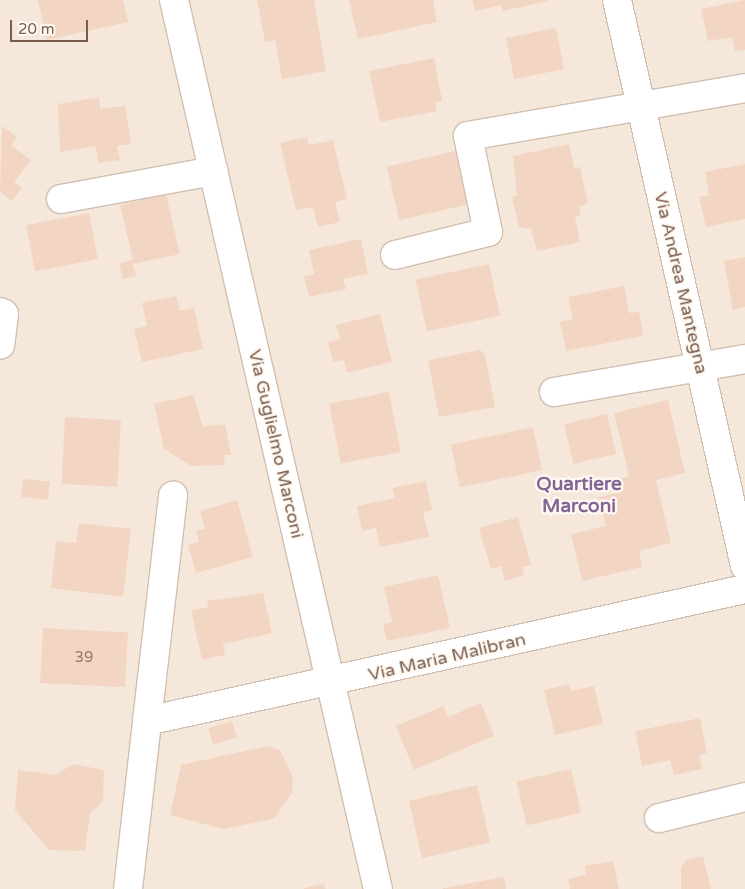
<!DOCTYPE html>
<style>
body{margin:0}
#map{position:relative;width:745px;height:889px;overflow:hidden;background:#fdf6ec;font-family:"Varela Round",sans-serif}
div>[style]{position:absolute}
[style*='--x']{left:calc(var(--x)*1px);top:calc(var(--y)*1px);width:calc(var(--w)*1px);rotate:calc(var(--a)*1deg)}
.residential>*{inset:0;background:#f5e8da;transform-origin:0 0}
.building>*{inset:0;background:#f3d5c3;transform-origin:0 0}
.roads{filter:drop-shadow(1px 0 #d1beb0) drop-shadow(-1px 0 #d1beb0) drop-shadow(0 1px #d1beb0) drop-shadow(0 -1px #d1beb0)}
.minor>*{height:28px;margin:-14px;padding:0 14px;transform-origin:14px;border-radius:14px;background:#fff}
span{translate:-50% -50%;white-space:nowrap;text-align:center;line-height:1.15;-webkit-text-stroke:4.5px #fffaf3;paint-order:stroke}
.number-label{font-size:15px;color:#987a6a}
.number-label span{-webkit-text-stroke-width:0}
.street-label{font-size:18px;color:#7a5c4d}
.neighbourhood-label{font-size:19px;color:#846695;font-weight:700}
.scale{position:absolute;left:10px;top:20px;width:78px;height:22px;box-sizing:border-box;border:2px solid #7a5c4d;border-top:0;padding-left:6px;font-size:15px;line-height:18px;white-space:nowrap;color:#7a5c4d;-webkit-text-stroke:4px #fffaf3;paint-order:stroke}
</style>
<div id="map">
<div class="residential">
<div style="left:0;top:0;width:745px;height:889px"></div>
</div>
<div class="building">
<div style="clip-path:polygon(38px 0,123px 0,128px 22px,47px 40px)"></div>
<div style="clip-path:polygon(257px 0,314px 0,326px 71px,282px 79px,275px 40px,265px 42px)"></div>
<div style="clip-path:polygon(349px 0,433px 0,437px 22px,358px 39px)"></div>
<div style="clip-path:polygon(472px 0,548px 0,548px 1px,503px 11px,502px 5px,475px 11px)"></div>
<div style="clip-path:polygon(745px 0,745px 50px,735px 51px,732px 37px,708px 41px,701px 9px)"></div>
<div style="left:556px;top:28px;width:42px;height:51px;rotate:79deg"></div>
<div style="clip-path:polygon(434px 58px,442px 101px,435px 102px,437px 111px,380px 122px,369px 71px)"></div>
<div style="clip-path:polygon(99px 97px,100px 109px,125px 106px,131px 144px,117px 146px,120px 160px,98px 163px,96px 146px,60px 152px,58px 104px)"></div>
<div style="clip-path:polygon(2px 126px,17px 137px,11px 145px,31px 160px,14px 182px,22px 188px,12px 201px,0 192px)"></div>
<div style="clip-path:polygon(307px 137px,309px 145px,333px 140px,347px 199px,335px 202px,340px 222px,318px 227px,313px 207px,296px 210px,280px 143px)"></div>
<div style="clip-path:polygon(569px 144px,574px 168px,580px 167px,588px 204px,579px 206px,581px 215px,575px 216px,580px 242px,537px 251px,531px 229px,519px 227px,512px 197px,517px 196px,513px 156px)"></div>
<div style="left:459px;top:150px;width:55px;height:74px;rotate:77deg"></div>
<div style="clip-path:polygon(745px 164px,745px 219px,706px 227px,699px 197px,709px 195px,705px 172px)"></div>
<div style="clip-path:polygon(166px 194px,180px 254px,133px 264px,136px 276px,123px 279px,119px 263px,133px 260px,120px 205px)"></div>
<div style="left:89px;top:213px;width:47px;height:64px;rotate:79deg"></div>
<div style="clip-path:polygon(361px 239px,368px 274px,343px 279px,346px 289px,309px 297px,304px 276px,314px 274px,309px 250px)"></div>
<div style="clip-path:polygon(745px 257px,745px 307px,733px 310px,724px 261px)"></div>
<div style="left:489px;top:264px;width:53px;height:75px;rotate:78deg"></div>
<div style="clip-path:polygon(624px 286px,629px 313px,639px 312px,643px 336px,566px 351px,560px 322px,573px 319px,568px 297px)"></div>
<div style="clip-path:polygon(176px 296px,180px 311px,194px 308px,203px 349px,142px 362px,134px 329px,147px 326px,142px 303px)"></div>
<div style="clip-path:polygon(380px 314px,392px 362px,347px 373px,344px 360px,333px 362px,328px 342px,340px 339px,336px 325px)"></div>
<div style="clip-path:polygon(480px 350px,485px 354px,495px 407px,439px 417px,428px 360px)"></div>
<div style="left:389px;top:392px;width:61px;height:61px;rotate:79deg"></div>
<div style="clip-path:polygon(193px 395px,203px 427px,225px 424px,231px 455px,225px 455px,224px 465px,191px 466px,164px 449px,154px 404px)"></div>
<div style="clip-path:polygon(668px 400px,685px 473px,656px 480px,671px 543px,639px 551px,642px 567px,582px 581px,571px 534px,606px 526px,599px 497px,621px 492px,618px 479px,629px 476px,614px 413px)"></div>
<div style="left:607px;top:414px;width:41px;height:44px;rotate:77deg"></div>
<div style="left:65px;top:417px;width:56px;height:67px;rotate:3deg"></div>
<div style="left:533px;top:427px;width:44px;height:84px;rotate:78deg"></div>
<div style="left:23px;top:479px;width:27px;height:18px;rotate:6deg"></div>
<div style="clip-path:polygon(426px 481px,432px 510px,423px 512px,429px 537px,380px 547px,376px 528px,362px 531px,357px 506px,395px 498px,392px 488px)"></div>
<div style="clip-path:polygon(237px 500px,253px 557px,196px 573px,188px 545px,199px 542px,196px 531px,205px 529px,200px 511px)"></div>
<div style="clip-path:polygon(518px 517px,531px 565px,522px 567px,524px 575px,505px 581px,501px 566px,491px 569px,479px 528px)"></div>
<div style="clip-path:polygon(79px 523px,131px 529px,123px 597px,51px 588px,56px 541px,76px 543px)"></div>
<div style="clip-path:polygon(438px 575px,450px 628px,387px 641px,383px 624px,392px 622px,384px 587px)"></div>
<div style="clip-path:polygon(263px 593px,272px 633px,223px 644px,225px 655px,202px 660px,191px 610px,208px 607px,207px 601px)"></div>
<div style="left:43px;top:628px;width:85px;height:55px;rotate:3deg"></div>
<div style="clip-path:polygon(569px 684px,570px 691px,594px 686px,603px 724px,555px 735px,544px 690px)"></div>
<div style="clip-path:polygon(481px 703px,494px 736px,414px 770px,396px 726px,443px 706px,448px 717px)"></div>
<div style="clip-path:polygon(700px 718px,707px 753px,699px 755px,702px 769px,674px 775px,670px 760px,642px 766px,635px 731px)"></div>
<div style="left:232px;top:721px;width:17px;height:25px;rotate:73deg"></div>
<div style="clip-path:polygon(268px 746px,280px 750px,293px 777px,292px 793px,274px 819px,223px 829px,170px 815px,181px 765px)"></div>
<div style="clip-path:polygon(73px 764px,104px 770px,103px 802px,90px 813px,85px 851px,49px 850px,15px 810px,18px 770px,56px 775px)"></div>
<div style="left:571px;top:769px;width:45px;height:56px;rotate:77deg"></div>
<div style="left:477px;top:785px;width:59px;height:70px;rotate:77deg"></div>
<div style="clip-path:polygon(703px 856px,711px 889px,681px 889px,681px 868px,686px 860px)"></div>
<div style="clip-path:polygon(613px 861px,619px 889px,570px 889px,568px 879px,586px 875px,585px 866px)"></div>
<div style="clip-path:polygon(504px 877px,506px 889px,443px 889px,443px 888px)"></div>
<div style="clip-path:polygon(324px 884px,325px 889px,304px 889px,304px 888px)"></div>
</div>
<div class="roads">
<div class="minor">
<div style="--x:174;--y:0;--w:912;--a:77.08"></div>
<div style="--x:617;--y:0;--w:580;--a:77.26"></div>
<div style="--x:61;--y:199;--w:155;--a:-10.4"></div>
<div style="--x:395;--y:255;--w:96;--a:-13.9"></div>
<div style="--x:488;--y:232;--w:98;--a:-101.8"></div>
<div style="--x:468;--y:136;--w:281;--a:-9.8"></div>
<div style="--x:0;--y:312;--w:4;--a:27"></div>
<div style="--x:4;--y:314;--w:31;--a:97"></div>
<div style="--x:554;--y:392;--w:194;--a:-9.8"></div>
<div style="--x:147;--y:721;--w:227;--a:-83.4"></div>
<div style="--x:659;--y:818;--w:89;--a:-13.7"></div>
<div style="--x:128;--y:889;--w:169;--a:-83.5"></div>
<div style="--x:147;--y:721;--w:612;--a:-12.45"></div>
</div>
</div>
<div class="number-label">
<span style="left:84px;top:658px">39</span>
</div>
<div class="street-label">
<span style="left:681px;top:283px;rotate:77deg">Via Andrea Mantegna</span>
<span style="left:276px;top:444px;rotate:77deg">Via Guglielmo Marconi</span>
<span style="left:447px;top:657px;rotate:-13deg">Via Maria Malibran</span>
</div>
<div class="neighbourhood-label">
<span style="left:579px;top:496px">Quartiere<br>Marconi</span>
</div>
<div class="scale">20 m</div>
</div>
